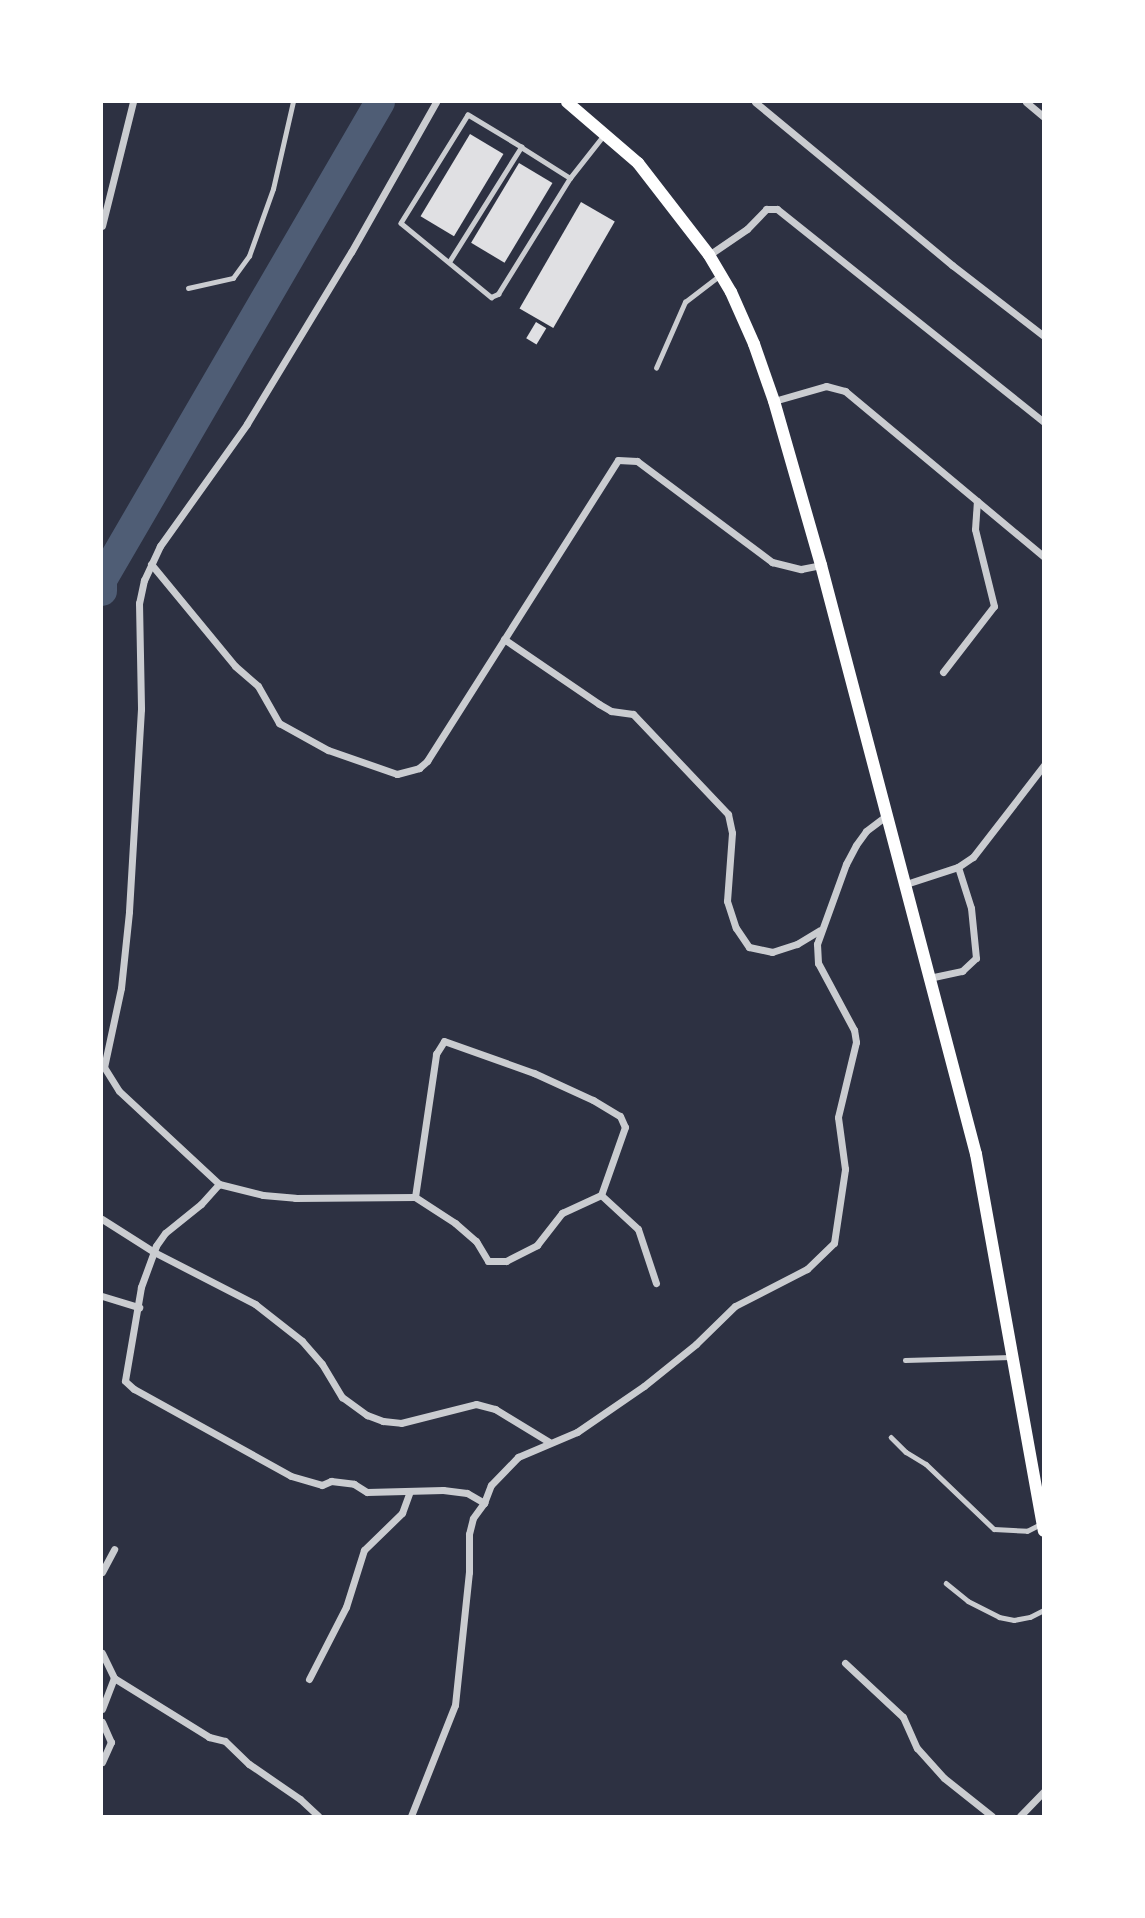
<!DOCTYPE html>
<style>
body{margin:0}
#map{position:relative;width:1145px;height:1918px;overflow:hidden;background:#2d3142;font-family:Bitter,serif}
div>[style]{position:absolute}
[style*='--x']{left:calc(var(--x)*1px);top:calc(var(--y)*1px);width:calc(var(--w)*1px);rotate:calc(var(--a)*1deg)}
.river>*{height:30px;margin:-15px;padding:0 15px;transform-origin:15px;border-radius:15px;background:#4f5d75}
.building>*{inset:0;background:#e0e0e3;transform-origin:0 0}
.service>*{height:4.5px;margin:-2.25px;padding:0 2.25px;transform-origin:2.25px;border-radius:2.25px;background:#caccd0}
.minor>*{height:7px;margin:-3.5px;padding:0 3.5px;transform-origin:3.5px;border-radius:3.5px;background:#caccd0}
.secondary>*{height:12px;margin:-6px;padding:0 6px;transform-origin:6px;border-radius:6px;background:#fff}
span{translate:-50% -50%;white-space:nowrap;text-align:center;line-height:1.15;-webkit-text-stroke:6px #fff;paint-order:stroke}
.frame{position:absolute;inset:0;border:103px solid #fff;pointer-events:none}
</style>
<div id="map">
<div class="river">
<div style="--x:102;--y:591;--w:11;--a:-90"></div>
<div style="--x:102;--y:580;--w:553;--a:-59.82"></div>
</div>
<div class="building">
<div style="left:470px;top:134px;width:39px;height:96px;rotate:31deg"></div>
<div style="left:519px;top:163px;width:39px;height:93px;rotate:31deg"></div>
<div style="left:581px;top:202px;width:39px;height:123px;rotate:30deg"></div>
<div style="left:536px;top:322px;width:12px;height:19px;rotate:31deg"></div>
</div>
<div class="service">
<div style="--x:521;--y:147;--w:62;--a:-148.9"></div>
<div style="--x:468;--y:115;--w:127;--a:121.8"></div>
<div style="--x:401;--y:223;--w:117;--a:39.4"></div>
<div style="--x:491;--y:297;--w:8;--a:-23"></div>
<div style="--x:498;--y:294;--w:137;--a:-58.2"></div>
<div style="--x:449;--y:262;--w:136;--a:-57.9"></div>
<div style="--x:521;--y:147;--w:58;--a:32.3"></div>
<div style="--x:570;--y:178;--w:53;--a:-51.8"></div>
<div style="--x:188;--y:288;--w:46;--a:-12.5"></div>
<div style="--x:233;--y:278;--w:27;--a:-54"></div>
<div style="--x:249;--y:256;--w:71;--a:-70.3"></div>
<div style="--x:273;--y:189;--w:89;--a:-77.1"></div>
<div style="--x:656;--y:368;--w:72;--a:-66.3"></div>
<div style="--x:685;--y:302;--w:43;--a:-37.4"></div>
<div style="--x:905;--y:1360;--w:106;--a:-1.6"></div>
<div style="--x:891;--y:1437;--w:21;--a:45"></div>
<div style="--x:906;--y:1452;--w:23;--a:31"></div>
<div style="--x:926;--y:1464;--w:94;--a:43.7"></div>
<div style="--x:994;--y:1529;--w:33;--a:3"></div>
<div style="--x:1027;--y:1531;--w:16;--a:-27"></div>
<div style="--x:946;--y:1583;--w:28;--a:39"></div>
<div style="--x:968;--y:1601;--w:35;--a:27"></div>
<div style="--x:999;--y:1617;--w:15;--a:11"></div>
<div style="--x:1014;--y:1620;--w:16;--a:-11"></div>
<div style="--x:1030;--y:1617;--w:16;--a:-27"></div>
</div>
<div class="minor">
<div style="--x:436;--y:102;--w:172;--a:119.5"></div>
<div style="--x:351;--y:252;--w:201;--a:121.2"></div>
<div style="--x:247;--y:424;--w:150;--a:125.5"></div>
<div style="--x:160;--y:546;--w:38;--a:115"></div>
<div style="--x:144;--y:580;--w:24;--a:102"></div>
<div style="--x:139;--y:603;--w:106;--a:88.9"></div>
<div style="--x:141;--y:709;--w:203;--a:93.4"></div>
<div style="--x:129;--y:912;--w:76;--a:96"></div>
<div style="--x:121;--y:988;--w:81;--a:102.1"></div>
<div style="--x:104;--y:1067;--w:28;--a:58"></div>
<div style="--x:119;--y:1091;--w:137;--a:42.9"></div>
<div style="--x:219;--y:1184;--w:45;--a:14"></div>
<div style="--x:263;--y:1195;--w:32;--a:5"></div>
<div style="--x:295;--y:1198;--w:120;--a:-0.5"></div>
<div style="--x:415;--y:1197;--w:48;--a:33"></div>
<div style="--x:455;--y:1223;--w:28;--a:41"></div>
<div style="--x:476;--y:1241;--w:23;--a:59"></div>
<div style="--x:488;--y:1261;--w:18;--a:0"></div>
<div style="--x:506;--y:1261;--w:35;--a:-27"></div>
<div style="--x:537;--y:1245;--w:41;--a:-52"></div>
<div style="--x:562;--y:1213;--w:43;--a:-24.8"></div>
<div style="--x:755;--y:102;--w:256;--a:39.6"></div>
<div style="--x:952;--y:265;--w:116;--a:37.7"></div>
<div style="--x:1026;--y:102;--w:23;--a:40"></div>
<div style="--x:102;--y:226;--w:128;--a:-76"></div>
<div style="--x:709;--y:255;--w:46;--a:-34.4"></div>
<div style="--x:747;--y:229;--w:28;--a:-46"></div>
<div style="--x:766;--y:209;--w:11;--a:0"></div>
<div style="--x:777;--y:209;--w:342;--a:38.6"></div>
<div style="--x:774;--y:401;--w:54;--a:-16.1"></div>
<div style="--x:826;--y:386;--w:20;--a:15"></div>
<div style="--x:845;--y:391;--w:259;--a:39.8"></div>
<div style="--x:151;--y:564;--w:132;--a:50.5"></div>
<div style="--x:235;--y:666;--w:30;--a:41"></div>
<div style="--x:258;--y:686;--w:43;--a:60.4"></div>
<div style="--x:279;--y:723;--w:56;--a:28.9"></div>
<div style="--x:328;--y:750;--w:73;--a:19.2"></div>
<div style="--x:397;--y:774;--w:23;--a:-15"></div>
<div style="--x:419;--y:768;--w:11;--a:-41"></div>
<div style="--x:427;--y:761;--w:356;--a:-57.6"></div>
<div style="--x:618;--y:460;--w:19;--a:3"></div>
<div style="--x:637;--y:461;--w:169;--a:36.8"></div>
<div style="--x:772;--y:562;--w:30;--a:14"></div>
<div style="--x:801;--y:569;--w:20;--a:-11"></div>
<div style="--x:504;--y:639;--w:115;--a:34.4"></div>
<div style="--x:599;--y:704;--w:14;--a:30"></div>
<div style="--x:611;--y:711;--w:22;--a:8"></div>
<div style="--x:633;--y:714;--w:138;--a:46.5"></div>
<div style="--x:728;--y:814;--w:19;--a:78"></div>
<div style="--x:732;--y:833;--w:68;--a:94.2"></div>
<div style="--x:727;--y:901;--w:28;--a:72"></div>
<div style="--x:736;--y:928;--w:23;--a:56"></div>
<div style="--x:749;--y:947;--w:24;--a:12"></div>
<div style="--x:772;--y:952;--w:26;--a:-18"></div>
<div style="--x:797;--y:944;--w:27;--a:-31"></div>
<div style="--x:943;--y:672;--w:83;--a:-52.3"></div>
<div style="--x:994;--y:606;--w:79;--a:-103.9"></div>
<div style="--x:975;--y:529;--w:28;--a:-86"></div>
<div style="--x:906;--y:884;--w:55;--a:-18.1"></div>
<div style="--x:929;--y:978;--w:34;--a:-12"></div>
<div style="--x:962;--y:971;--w:19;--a:-43"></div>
<div style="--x:976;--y:958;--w:50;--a:-95.7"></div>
<div style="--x:971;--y:908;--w:43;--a:-107.6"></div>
<div style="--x:958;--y:867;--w:18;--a:-34"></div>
<div style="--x:973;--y:857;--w:116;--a:-52.3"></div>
<div style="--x:219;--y:1184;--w:27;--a:132"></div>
<div style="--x:201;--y:1204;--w:46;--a:141.1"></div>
<div style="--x:165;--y:1233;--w:16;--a:125"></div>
<div style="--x:156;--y:1246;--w:44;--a:110.1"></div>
<div style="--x:141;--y:1287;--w:95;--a:99.7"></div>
<div style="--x:125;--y:1381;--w:12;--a:42"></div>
<div style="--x:134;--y:1389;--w:179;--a:29"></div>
<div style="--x:291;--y:1476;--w:32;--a:16"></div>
<div style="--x:322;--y:1485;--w:10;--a:-24"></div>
<div style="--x:331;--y:1481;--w:23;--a:7"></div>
<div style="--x:354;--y:1484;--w:15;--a:32"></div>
<div style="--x:367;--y:1492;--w:76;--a:-1.5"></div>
<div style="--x:443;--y:1490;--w:24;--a:7"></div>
<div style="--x:467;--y:1493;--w:20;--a:30"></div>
<div style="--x:415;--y:1197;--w:145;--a:-81.6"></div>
<div style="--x:436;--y:1054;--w:15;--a:-58"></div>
<div style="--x:444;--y:1041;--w:96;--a:19.6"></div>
<div style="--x:534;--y:1073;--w:65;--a:24.6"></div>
<div style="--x:593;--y:1100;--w:31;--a:31"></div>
<div style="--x:620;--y:1116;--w:12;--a:66"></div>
<div style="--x:625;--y:1127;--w:72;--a:109.4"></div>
<div style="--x:601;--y:1195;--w:50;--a:42.6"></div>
<div style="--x:638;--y:1229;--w:57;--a:71.6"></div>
<div style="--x:102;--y:1219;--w:62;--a:32.4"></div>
<div style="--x:154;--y:1252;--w:114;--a:27.2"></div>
<div style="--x:255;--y:1304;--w:60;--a:38.2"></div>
<div style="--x:302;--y:1341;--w:30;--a:49"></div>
<div style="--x:322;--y:1364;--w:39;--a:59"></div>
<div style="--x:342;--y:1397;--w:31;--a:36"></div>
<div style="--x:367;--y:1415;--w:17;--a:21"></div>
<div style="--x:383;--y:1421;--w:18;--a:6"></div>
<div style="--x:401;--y:1423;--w:77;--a:-14.2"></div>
<div style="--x:476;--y:1404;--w:20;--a:15"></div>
<div style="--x:495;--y:1409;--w:63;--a:31.4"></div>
<div style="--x:102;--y:1296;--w:39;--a:17"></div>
<div style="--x:102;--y:1572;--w:26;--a:-62"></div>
<div style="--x:102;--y:1653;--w:28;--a:64"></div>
<div style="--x:114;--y:1678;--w:112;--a:31.8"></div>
<div style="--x:209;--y:1737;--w:16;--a:14"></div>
<div style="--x:225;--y:1741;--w:33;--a:44"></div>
<div style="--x:249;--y:1764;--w:62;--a:34.5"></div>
<div style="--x:300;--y:1799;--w:25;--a:43"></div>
<div style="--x:845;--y:1663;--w:79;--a:43"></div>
<div style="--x:903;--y:1717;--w:34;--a:66"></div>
<div style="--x:917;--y:1748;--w:40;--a:48"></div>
<div style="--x:944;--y:1778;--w:61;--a:38.4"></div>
<div style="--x:309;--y:1679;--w:81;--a:-62.8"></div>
<div style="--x:346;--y:1607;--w:60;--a:-72.5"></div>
<div style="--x:364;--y:1550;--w:53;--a:-44.2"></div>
<div style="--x:402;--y:1513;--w:23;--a:-70"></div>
<div style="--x:102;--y:1709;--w:33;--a:-69"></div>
<div style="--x:102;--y:1722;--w:22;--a:66"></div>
<div style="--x:111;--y:1742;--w:22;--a:114"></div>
<div style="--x:411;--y:1816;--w:119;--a:-68.4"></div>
<div style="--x:455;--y:1705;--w:134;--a:-84"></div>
<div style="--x:469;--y:1572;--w:38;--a:-90"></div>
<div style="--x:469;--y:1534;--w:16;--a:-76"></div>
<div style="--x:473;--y:1518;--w:19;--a:-54"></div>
<div style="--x:484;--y:1503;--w:19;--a:-69"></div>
<div style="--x:491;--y:1485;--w:39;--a:-46"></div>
<div style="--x:518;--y:1457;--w:64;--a:-23"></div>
<div style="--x:577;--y:1432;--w:81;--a:-34.5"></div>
<div style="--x:644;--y:1386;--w:67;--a:-38.9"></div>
<div style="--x:696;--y:1344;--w:54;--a:-44.3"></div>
<div style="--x:735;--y:1306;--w:81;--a:-27.2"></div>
<div style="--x:807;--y:1269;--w:37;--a:-44"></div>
<div style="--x:834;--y:1243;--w:75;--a:-81.5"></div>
<div style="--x:845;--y:1169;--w:52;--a:-97.7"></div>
<div style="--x:838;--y:1117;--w:77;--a:-76.5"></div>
<div style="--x:856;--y:1042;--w:12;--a:-99"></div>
<div style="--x:854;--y:1030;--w:76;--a:-118.2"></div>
<div style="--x:818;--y:963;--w:19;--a:-93"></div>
<div style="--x:817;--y:944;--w:85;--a:-70.1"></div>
<div style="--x:846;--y:864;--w:21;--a:-62"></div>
<div style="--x:856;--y:845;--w:17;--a:-54"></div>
<div style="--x:866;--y:831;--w:26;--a:-37"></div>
<div style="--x:1020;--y:1816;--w:35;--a:-46"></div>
</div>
<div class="secondary">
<div style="--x:567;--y:102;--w:94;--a:40.7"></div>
<div style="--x:638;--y:163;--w:116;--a:52.3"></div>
<div style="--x:709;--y:255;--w:43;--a:59.3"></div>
<div style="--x:731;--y:292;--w:57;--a:66.1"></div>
<div style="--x:754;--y:344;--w:60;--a:70.7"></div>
<div style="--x:774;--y:401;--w:171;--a:74"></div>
<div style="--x:821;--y:565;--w:609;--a:75.26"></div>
<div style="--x:976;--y:1154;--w:383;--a:79.8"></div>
</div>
<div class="frame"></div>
</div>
